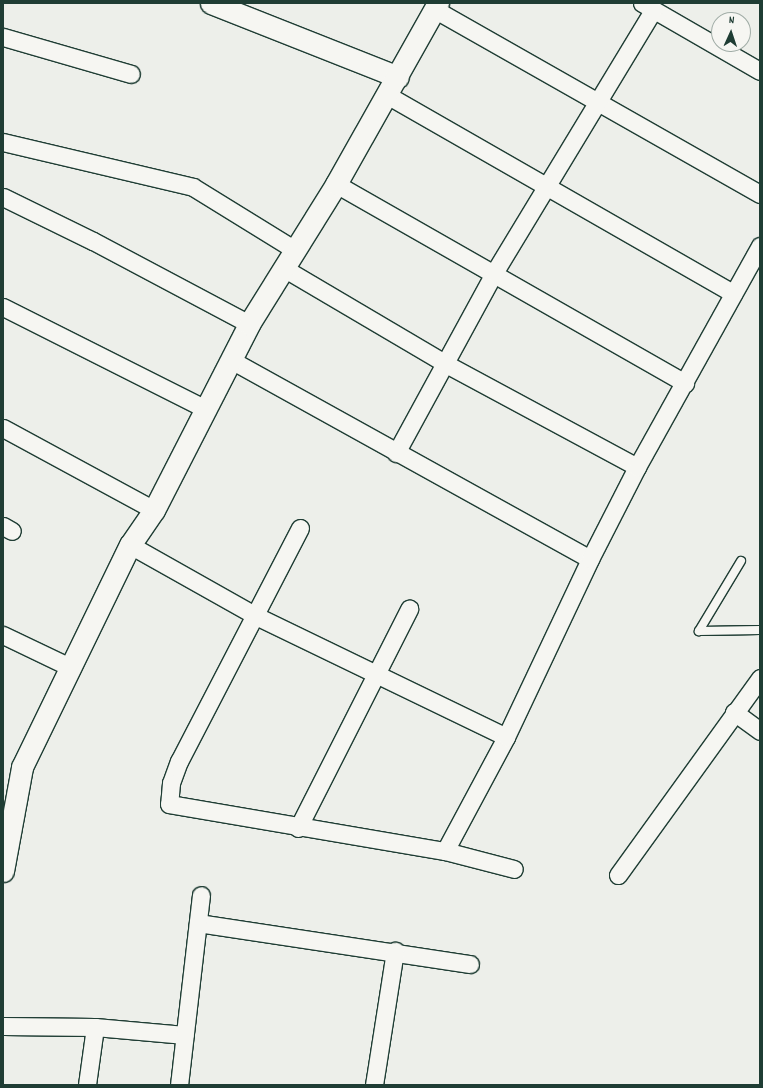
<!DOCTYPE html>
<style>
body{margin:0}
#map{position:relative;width:763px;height:1088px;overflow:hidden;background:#edefea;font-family:Dekko,sans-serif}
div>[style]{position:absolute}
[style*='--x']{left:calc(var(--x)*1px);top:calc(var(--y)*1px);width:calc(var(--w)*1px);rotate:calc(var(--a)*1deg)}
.roads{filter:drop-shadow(1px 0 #1f3d34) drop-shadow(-1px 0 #1f3d34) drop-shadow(0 1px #1f3d34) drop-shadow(0 -1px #1f3d34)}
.service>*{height:8px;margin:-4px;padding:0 4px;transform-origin:4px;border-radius:4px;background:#f6f6f2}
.minor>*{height:17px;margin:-8.5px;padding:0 8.5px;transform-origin:8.5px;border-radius:8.5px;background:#f6f6f2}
.tertiary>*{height:21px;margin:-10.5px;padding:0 10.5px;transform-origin:10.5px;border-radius:10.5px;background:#f6f6f2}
span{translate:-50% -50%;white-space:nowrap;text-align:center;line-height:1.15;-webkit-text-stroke:3px #f6f6f2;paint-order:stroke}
.frame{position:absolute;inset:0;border:4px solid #1f3d34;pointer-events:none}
.north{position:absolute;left:711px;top:12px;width:40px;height:40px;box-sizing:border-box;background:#f6f6f2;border:1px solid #a0aca6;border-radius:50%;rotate:3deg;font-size:11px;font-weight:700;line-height:16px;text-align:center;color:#1f3d34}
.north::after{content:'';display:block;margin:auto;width:14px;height:18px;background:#1f3d34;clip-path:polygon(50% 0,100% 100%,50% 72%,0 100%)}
</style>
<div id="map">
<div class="roads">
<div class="service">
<div style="--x:741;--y:561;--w:82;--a:121"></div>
<div style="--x:699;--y:631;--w:61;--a:-0.9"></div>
</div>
<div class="minor">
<div style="--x:642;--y:3;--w:136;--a:30"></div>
<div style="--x:434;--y:9;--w:375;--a:29.6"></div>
<div style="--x:3;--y:37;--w:133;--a:16.1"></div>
<div style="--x:387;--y:95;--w:399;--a:29.8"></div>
<div style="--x:3;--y:142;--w:195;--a:13.3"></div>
<div style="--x:193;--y:187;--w:120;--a:31.7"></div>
<div style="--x:336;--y:184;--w:402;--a:29.7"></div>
<div style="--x:3;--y:197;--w:100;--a:26.1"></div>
<div style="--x:93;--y:241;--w:177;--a:28"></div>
<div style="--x:285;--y:269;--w:187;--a:30.5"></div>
<div style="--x:446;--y:364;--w:217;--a:28.3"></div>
<div style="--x:3;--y:307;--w:225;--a:26.7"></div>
<div style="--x:231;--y:360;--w:410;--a:29"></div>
<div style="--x:3;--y:428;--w:172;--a:28.5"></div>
<div style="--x:396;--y:453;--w:205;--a:-61.4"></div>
<div style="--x:494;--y:273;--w:307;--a:-58.8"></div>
<div style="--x:3;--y:526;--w:10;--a:29"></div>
<div style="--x:300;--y:528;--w:263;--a:117.4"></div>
<div style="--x:179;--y:761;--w:23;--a:110"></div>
<div style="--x:171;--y:783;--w:21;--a:95"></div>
<div style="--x:169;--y:804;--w:280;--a:9.7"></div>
<div style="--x:445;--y:851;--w:71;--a:14.6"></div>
<div style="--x:130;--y:545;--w:142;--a:29.4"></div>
<div style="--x:254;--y:615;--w:280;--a:25.8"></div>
<div style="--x:3;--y:635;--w:76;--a:25.6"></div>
<div style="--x:734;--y:712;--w:32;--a:36"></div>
<div style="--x:298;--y:828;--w:246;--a:-63.1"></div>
<div style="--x:445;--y:851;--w:129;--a:-61.8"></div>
<div style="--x:506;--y:737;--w:197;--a:-64.7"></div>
<div style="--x:590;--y:559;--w:103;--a:-62.9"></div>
<div style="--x:637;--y:467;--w:253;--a:-60.9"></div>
<div style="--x:618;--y:875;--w:243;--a:-54.2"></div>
<div style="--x:198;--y:923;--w:275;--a:8.6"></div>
<div style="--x:3;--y:1026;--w:92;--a:0.6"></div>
<div style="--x:95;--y:1027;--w:59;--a:97.9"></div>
<div style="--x:95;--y:1027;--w:90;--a:5.1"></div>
<div style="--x:179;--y:1085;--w:191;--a:-83.4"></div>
<div style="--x:374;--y:1085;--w:136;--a:-81.1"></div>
</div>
<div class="tertiary">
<div style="--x:211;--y:3;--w:201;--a:21.6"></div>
<div style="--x:3;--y:871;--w:106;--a:-79.6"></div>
<div style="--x:22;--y:767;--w:247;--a:-64.1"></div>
<div style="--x:130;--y:545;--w:42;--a:-55.6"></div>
<div style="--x:154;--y:510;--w:209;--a:-62.9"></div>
<div style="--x:249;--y:324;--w:165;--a:-58.1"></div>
<div style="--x:336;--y:184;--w:208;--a:-60.6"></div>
</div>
</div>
<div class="frame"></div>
<div class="north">N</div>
</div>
